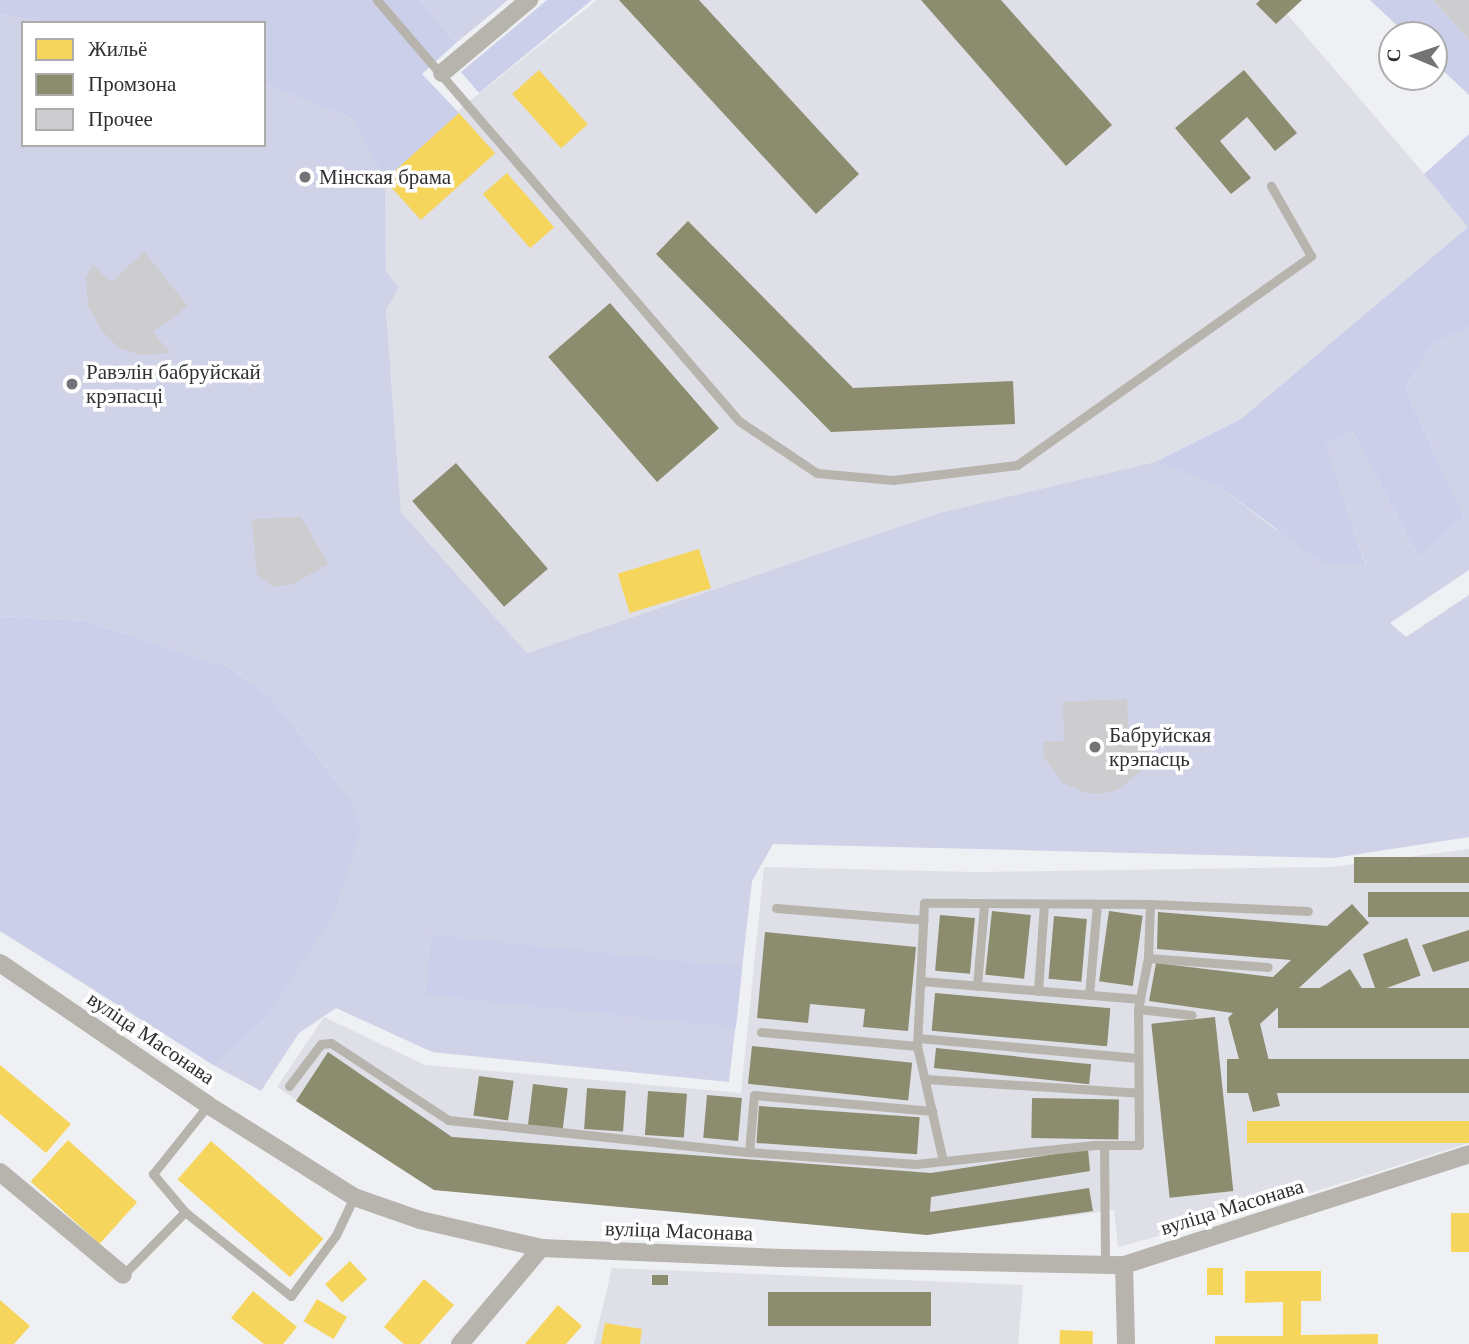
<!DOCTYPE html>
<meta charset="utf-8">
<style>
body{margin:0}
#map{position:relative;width:1469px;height:1344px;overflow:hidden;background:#eff0f4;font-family:"Times New Roman",serif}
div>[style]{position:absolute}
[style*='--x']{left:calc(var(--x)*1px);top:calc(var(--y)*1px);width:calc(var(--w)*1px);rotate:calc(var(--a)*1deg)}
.built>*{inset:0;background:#dedfe7}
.green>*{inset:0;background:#d0d2e8}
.forest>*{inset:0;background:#cccfe9;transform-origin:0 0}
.homes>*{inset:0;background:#f6d55c;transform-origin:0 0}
.industry>*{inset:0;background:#8c8c6e;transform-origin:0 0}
.building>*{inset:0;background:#cdcdcf}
.service>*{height:9px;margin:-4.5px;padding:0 4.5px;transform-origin:4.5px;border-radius:4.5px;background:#b7b4ad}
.minor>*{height:18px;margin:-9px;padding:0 9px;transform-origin:9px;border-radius:9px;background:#b7b4ad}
.dots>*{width:19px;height:19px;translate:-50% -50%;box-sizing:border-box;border:4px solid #fff;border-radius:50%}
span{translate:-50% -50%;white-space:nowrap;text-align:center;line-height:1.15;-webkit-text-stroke:7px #fff;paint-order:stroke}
.poi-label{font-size:21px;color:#303032}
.left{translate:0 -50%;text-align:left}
.street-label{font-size:21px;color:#303032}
.legend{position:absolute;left:21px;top:21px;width:245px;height:126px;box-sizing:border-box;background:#fff;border:2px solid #acacad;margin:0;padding:9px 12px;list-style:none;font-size:21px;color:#303032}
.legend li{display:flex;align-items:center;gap:14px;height:35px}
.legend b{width:35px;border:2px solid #acacad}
.north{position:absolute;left:1378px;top:21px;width:70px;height:70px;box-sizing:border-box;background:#fff;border:2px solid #acacad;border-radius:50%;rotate:272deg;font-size:19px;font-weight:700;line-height:28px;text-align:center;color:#303032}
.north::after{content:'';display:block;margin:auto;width:24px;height:32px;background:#737376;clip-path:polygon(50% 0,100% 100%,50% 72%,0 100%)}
</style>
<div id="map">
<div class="built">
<div style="clip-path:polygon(597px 0,1275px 0,1469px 226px,1241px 419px,1155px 462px,939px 513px,527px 653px,401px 512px,386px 308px,399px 288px,386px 271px,385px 181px,467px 103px)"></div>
<div style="clip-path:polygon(1469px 849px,1469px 1143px,1263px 1208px,1118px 1247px,1114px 1210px,927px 1235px,434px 1190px,277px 1087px,324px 1017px,425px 1065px,741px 1093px,764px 867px,974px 872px,1332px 867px)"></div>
<div style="clip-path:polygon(612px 1268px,1023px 1285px,1018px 1344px,594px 1344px)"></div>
</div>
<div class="green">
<div style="clip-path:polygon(420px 0,508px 0,456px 43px)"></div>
<div style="clip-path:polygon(0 14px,52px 23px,23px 23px,23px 145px,264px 145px,264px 85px,351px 118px,385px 181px,386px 271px,399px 288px,386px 309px,401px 512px,527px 653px,939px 513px,1155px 462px,1220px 487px,1275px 529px,1366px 565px,1324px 443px,1353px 432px,1419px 558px,1464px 516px,1405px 389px,1433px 344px,1469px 327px,1469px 570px,1390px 623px,1406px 637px,1469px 595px,1469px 837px,1334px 858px,773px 844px,752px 881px,729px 1082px,432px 1052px,336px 1008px,299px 1033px,261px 1091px,215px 1066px,266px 1018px,347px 795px,272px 698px,229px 667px,85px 621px,0 616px)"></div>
</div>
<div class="forest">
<div style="clip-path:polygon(0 0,420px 0,456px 43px,422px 74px,459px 113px,385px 181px,351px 118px,264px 85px,264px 23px,52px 23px,0 14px)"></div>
<div style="clip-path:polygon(547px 0,592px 0,479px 93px,461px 72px)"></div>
<div style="clip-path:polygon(1370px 0,1433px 0,1469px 40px,1469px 95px,1434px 62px,1434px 35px,1407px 35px)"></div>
<div style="clip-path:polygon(1469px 134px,1469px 327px,1433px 344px,1405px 389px,1464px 516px,1419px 558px,1353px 432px,1325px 444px,1366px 566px,1321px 562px,1220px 487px,1155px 462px,1241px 419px,1468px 227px,1424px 174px)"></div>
<div style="clip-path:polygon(0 616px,85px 621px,229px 667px,272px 698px,347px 795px,361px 828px,334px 913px,266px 1018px,215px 1066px,0 931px)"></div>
<div style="left:432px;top:935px;width:312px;height:60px;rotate:6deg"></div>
</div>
<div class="homes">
<div style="left:539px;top:70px;width:73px;height:36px;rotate:48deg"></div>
<div style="left:459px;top:113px;width:54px;height:100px;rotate:48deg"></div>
<div style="left:507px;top:173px;width:72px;height:32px;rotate:49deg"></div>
<div style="left:699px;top:549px;width:41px;height:85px;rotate:73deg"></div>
<div style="clip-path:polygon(0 1065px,71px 1124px,46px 1153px,0 1114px)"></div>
<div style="left:1469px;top:1121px;width:22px;height:222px;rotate:90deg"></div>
<div style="left:68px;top:1140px;width:93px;height:56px;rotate:42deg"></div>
<div style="left:211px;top:1141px;width:149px;height:51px;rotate:41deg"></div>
<div style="left:1451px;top:1213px;width:18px;height:39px"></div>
<div style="left:350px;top:1261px;width:25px;height:34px;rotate:47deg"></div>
<div style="left:1207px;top:1268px;width:16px;height:27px"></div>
<div style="clip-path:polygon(1245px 1271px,1321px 1271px,1321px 1301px,1301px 1301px,1301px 1335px,1378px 1334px,1378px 1344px,1215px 1344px,1215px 1336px,1283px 1336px,1283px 1302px,1245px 1303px)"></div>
<div style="clip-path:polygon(424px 1279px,454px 1305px,420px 1344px,404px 1344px,384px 1327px)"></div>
<div style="clip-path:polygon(253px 1291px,297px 1327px,283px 1344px,264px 1344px,231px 1318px)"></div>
<div style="left:317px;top:1299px;width:35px;height:26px;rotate:31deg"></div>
<div style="clip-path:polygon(0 1300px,30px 1326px,14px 1344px,0 1344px)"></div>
<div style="clip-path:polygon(558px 1305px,582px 1326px,566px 1344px,525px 1344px)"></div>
<div style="clip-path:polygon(605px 1323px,642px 1329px,640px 1344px,601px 1344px)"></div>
<div style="left:1060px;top:1330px;width:33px;height:14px;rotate:2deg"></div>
</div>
<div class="industry">
<div style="clip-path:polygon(619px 0,699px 0,859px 174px,816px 214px)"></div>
<div style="clip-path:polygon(921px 0,1001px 0,1112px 125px,1066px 166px)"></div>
<div style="clip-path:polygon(1260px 0,1302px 0,1276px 24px,1256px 4px)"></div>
<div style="clip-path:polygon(1244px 70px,1297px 133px,1275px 151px,1247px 117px,1220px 141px,1251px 178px,1231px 194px,1175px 128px)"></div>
<div style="clip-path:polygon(688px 221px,853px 388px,1013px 381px,1015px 424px,831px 432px,656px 254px)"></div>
<div style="left:610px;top:303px;width:166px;height:82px;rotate:49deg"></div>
<div style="left:456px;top:463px;width:140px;height:58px;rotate:49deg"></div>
<div style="left:1469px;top:857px;width:26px;height:115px;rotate:90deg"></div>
<div style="left:1469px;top:892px;width:25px;height:101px;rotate:90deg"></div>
<div style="clip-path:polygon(1352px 904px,1369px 923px,1260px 1024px,1280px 1106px,1253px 1112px,1228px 1018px,1233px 1013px,1149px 1001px,1156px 963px,1273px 977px,1291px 960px,1157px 949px,1158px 912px,1327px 926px)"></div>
<div style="left:992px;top:911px;width:39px;height:64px;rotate:6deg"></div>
<div style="left:1109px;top:911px;width:34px;height:71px;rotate:8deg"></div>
<div style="left:940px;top:915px;width:35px;height:56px;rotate:5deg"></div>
<div style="left:1054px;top:916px;width:33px;height:63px;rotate:5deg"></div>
<div style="clip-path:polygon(1469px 930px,1469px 961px,1433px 972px,1422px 945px)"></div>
<div style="clip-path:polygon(765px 932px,916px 947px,908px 1031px,863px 1027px,865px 1009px,810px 1004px,808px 1023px,757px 1018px)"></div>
<div style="left:1407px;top:938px;width:40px;height:47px;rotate:70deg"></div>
<div style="left:1350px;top:969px;width:25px;height:72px;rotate:58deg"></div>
<div style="left:1469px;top:988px;width:40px;height:191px;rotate:90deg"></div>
<div style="left:935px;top:993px;width:176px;height:38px;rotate:5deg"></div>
<div style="left:1215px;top:1017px;width:175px;height:64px;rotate:84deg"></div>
<div style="left:752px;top:1046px;width:161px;height:38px;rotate:6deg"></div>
<div style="left:936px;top:1048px;width:156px;height:20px;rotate:6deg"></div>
<div style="clip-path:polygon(328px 1052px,452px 1137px,931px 1173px,1088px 1149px,1090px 1171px,931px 1197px,930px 1212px,1089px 1188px,1093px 1211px,927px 1235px,434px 1190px,296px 1101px)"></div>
<div style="left:1469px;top:1059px;width:34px;height:242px;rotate:90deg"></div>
<div style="left:479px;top:1076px;width:35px;height:40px;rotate:8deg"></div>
<div style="left:533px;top:1084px;width:35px;height:41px;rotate:7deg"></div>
<div style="left:587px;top:1088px;width:39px;height:41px;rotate:4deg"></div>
<div style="left:648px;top:1091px;width:39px;height:44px;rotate:4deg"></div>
<div style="left:707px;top:1095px;width:35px;height:43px;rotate:5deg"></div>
<div style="left:1032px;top:1098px;width:87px;height:40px;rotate:1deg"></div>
<div style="left:759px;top:1106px;width:161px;height:37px;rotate:4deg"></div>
<div style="left:668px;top:1275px;width:10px;height:16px;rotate:90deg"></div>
<div style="left:931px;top:1292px;width:34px;height:163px;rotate:90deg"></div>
</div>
<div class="building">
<div style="clip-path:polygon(1433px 0,1469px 0,1469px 40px)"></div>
<div style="clip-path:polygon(144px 252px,188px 306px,153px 332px,170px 353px,140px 355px,119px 348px,102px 331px,88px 306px,86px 278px,93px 265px,111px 282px)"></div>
<div style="clip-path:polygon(301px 517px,328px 564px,294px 584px,275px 587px,257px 575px,252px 519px)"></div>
<div style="clip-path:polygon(1127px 699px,1129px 738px,1149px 737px,1150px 753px,1142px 771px,1117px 790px,1100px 794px,1086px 793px,1063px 783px,1044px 757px,1043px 742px,1064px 741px,1063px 702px)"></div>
</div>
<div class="service">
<div style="--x:377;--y:0;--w:555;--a:49.31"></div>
<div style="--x:739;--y:421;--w:94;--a:33.7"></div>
<div style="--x:817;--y:473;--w:76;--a:5.3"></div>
<div style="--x:893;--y:480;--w:125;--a:-6.9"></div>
<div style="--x:1017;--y:465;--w:361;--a:-35.4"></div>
<div style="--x:1311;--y:256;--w:81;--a:-119.7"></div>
<div style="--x:1150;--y:904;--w:158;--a:2.5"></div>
<div style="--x:776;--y:908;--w:148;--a:4.6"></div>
<div style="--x:1148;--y:958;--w:120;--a:4.3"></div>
<div style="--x:921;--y:981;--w:220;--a:4.7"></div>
<div style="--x:977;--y:986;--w:82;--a:-85.1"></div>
<div style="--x:1038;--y:991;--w:87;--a:-86.1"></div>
<div style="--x:1089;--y:995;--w:91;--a:-85"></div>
<div style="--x:1138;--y:1009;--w:54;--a:6.3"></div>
<div style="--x:761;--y:1032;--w:157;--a:5.1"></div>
<div style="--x:918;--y:1038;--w:221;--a:5.2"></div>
<div style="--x:925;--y:1079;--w:214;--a:3.7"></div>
<div style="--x:289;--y:1086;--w:53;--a:-52.7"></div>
<div style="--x:321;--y:1044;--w:10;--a:-6"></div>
<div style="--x:331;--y:1043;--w:140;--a:33.3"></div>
<div style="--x:448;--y:1120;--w:303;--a:6.1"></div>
<div style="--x:749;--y:1152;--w:167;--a:4.1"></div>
<div style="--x:916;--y:1164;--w:179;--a:-6.1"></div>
<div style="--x:1094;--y:1145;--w:45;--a:0"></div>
<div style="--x:1139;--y:1145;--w:136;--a:-90.4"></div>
<div style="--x:1138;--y:1009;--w:52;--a:-78.9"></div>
<div style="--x:1148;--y:958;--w:54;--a:-87.9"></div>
<div style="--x:1150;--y:904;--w:226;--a:-179.7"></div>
<div style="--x:924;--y:903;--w:143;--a:92.8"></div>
<div style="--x:917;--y:1046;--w:118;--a:77.3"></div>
<div style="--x:1104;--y:1145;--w:119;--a:89.5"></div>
<div style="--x:749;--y:1152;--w:57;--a:-85"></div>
<div style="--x:754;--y:1095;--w:179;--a:5.1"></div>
<div style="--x:185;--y:1212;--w:50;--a:-130.1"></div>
<div style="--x:153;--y:1174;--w:88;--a:-51.4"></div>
<div style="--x:123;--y:1275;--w:88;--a:-45.5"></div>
<div style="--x:185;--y:1212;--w:135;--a:38.4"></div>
<div style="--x:291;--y:1296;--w:76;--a:-53.6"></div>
<div style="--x:336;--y:1235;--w:42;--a:-64.7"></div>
</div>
<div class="minor">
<div style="--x:442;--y:73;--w:114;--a:-40"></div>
<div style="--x:0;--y:963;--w:252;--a:34.3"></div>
<div style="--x:208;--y:1105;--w:173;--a:32.2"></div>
<div style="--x:354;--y:1197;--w:70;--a:19.2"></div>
<div style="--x:420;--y:1220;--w:124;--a:13"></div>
<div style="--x:541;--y:1248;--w:241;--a:2.4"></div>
<div style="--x:782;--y:1258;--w:342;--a:1.2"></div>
<div style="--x:1124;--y:1265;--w:362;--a:-17.8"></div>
<div style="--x:0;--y:1172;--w:160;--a:39.9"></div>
<div style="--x:1124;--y:1265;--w:79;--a:88.5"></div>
<div style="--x:460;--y:1344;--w:126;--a:-49.8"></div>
</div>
<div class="dots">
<div style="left:305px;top:177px;background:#737376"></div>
<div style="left:72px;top:384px;background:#737376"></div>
<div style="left:1095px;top:747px;background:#737376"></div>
</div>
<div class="poi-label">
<span class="left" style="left:319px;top:177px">Мінская брама</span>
<span class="left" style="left:86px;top:384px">Равэлін бабруйскай<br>крэпасці</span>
<span class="left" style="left:1109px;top:747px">Бабруйская<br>крэпасць</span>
</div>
<div class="street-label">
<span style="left:151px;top:1038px;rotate:34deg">вуліца Масонава</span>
<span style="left:1232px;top:1207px;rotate:-17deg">вуліца Масонава</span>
<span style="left:679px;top:1231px;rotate:2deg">вуліца Масонава</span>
</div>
<ul class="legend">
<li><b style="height:19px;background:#f6d55c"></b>Жильё</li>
<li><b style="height:19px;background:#8c8c6e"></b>Промзона</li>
<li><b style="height:19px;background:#cdcdcf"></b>Прочее</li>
</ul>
<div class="north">С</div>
</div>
